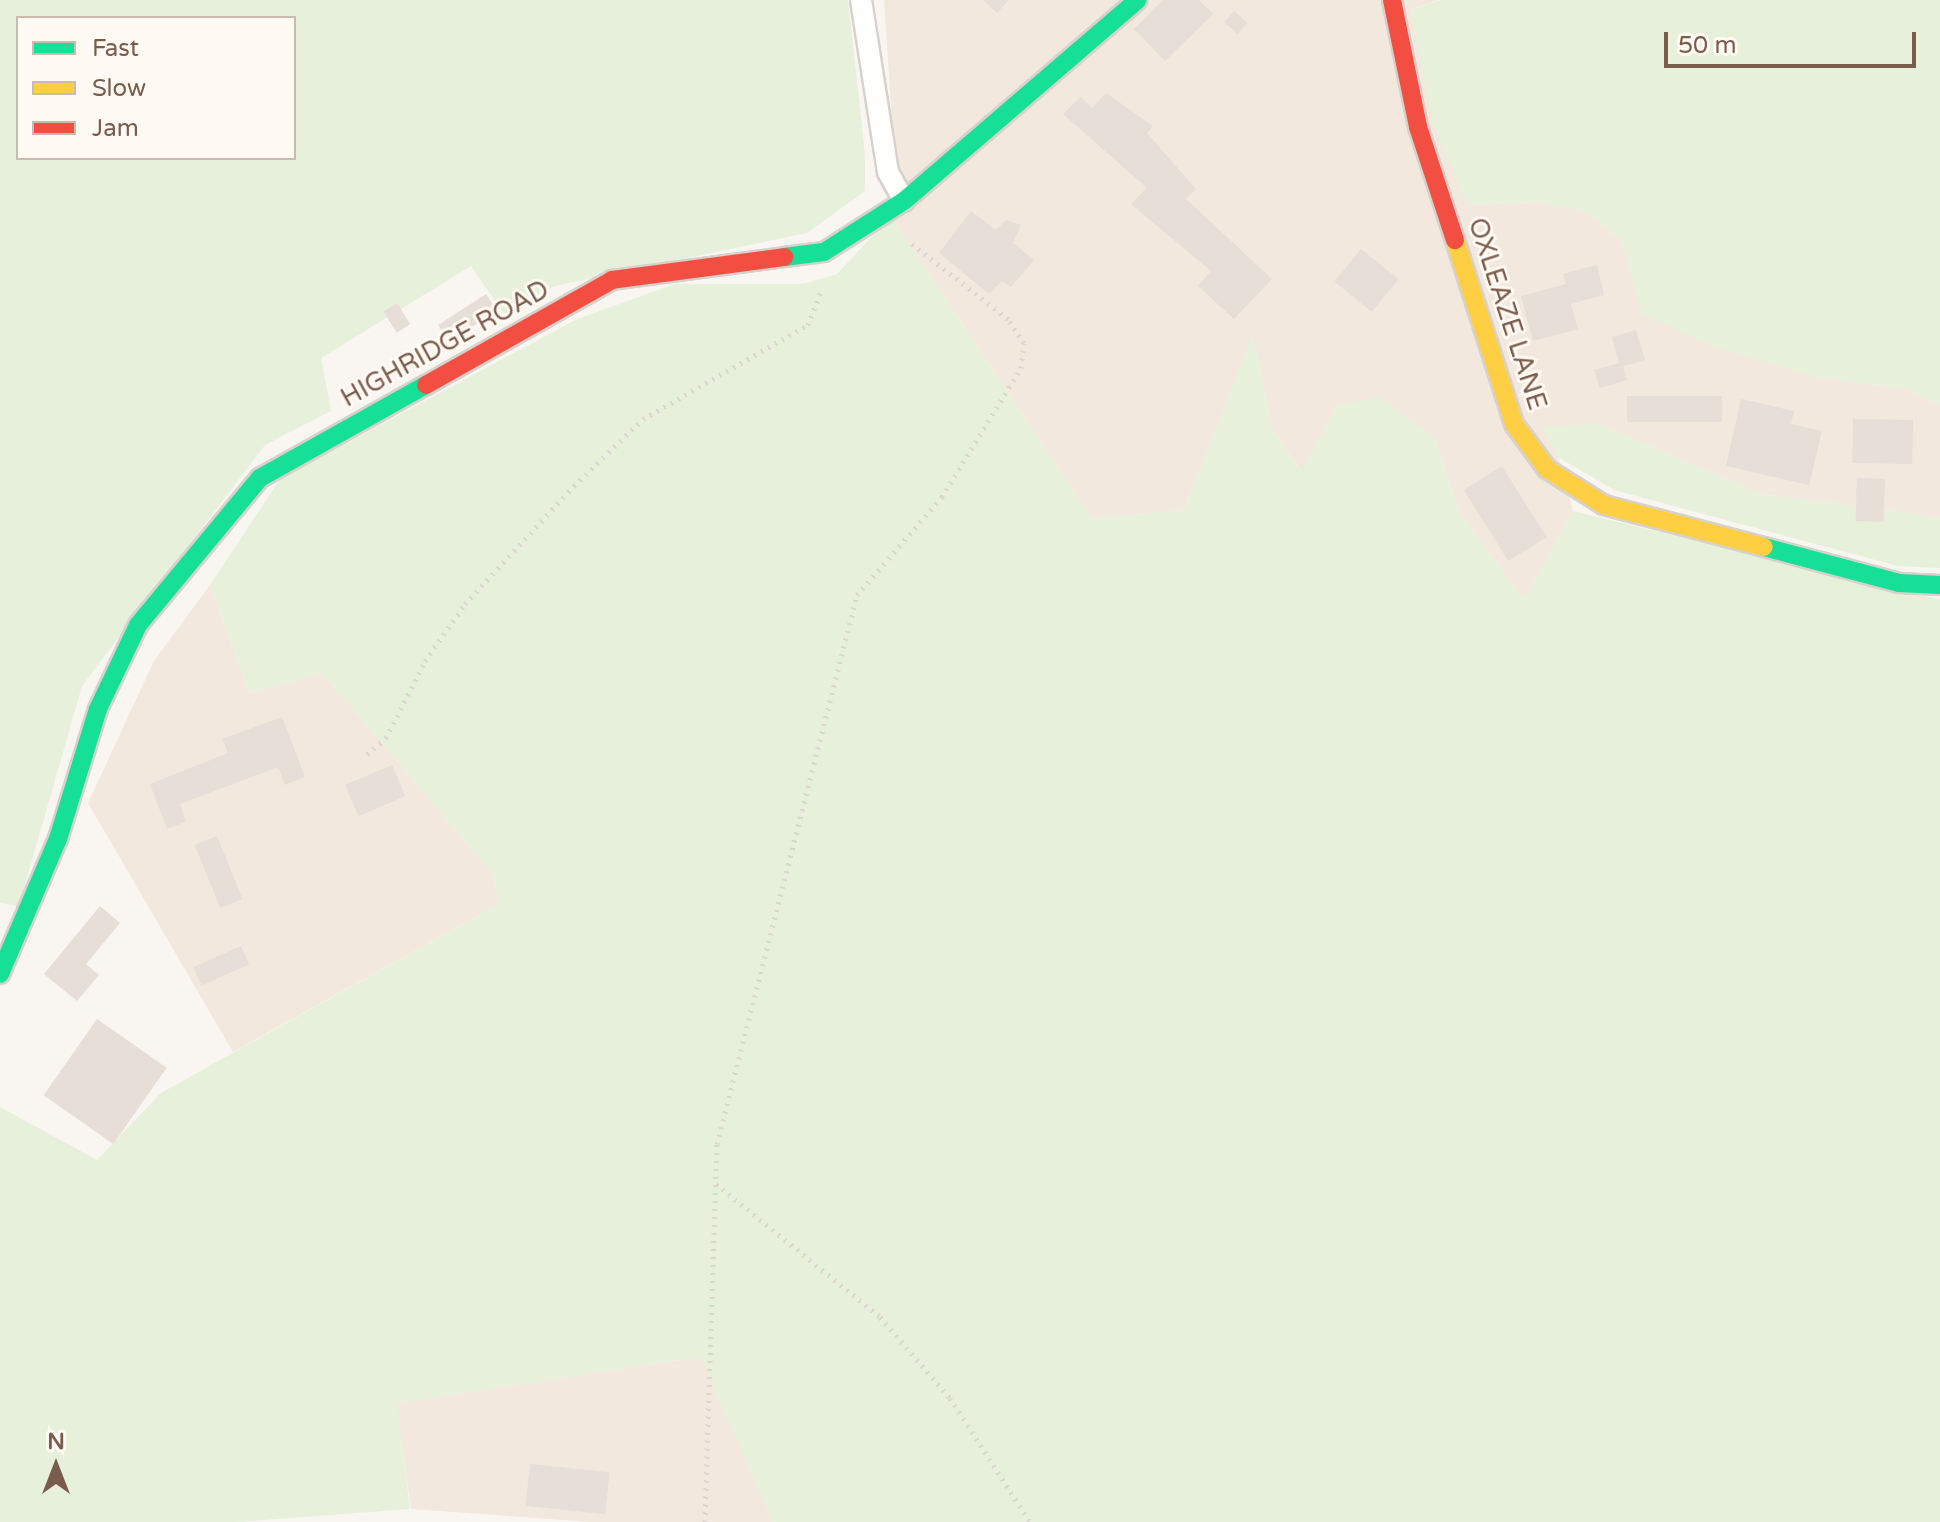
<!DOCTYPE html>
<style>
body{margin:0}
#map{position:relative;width:1940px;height:1522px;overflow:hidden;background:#f9f5f0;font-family:"Varela Round",sans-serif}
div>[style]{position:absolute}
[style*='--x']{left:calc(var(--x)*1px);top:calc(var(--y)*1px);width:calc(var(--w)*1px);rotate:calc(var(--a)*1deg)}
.residential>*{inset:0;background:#f2e8de}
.green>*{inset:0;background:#e7f0db}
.building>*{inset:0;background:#e6ded7;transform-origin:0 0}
.path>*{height:5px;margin-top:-2.5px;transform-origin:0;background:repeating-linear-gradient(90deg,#dcd5d0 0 2px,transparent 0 8px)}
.roads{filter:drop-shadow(2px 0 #d7d1cb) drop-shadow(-2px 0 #d7d1cb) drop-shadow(0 2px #d7d1cb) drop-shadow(0 -2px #d7d1cb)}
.lane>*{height:20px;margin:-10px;padding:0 10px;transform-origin:10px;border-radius:10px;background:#fefefd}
.fast>*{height:18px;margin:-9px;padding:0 9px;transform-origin:9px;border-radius:9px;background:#16e098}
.slow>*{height:18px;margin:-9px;padding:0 9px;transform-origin:9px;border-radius:9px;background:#ffcf43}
.jam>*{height:18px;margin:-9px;padding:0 9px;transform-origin:9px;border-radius:9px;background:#f24e42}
span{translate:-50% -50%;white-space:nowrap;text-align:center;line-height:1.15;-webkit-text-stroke:6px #fffaf3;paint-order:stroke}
.street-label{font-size:26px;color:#7a5c4d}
.legend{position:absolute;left:16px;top:16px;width:280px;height:144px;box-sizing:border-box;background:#fffaf3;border:2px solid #cabbb1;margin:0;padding:10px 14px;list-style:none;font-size:24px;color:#7a5c4d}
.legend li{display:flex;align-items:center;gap:16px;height:40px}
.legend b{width:40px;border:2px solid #cabbb1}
.north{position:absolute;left:16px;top:1426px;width:80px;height:80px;-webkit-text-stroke:6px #fffaf3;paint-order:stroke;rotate:0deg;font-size:22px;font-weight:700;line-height:32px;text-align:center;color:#7a5c4d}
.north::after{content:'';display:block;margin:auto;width:28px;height:36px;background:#7a5c4d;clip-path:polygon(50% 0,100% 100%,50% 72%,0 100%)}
.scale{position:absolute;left:1664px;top:32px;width:252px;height:36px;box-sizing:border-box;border:4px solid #7a5c4d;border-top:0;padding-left:10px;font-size:24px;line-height:28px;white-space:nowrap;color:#7a5c4d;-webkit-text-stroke:6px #fffaf3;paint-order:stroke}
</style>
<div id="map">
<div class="residential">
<div style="clip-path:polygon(884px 0,1438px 0,1410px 10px,1468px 205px,1538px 202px,1584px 210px,1621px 240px,1643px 314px,1812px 376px,1906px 389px,1940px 405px,1940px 517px,1760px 494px,1599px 424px,1558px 457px,1573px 511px,1524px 600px,1460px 514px,1434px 438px,1337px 406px,1302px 472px,1272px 429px,1253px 335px,1184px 510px,1092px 519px,891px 216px,897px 197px)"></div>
<div style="clip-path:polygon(210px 585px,249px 693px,322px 673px,493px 874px,499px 904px,233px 1052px,88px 803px,154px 661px)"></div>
<div style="clip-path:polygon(701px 1357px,773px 1522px,592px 1522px,411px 1509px,396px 1403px)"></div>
</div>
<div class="green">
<div style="clip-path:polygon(evenodd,0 0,848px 0,865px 155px,865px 191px,807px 233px,555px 286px,504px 314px,471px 266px,321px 358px,331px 411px,265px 445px,82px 686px,19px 906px,0 903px,0 0,18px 18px,294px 18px,294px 158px,18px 158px,18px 18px)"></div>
<div style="clip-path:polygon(1440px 0,1940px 0,1940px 405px,1906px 389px,1812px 376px,1715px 347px,1642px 314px,1621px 240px,1584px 210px,1538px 202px,1468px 205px,1433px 125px,1410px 10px)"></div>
<div style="clip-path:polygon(891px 216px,1092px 519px,1184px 510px,1253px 334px,1272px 429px,1301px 471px,1337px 406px,1381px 397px,1434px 438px,1460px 514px,1524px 600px,1573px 511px,1940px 600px,1940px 1522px,773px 1522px,700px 1357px,397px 1403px,410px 1509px,236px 1522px,0 1522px,0 1107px,97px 1160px,161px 1093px,499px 904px,493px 874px,322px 673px,249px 693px,210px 585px,280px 479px,577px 319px,675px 284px,803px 284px,837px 274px)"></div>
<div style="clip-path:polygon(1599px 424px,1760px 494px,1940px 517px,1940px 568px,1898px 566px,1614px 490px,1558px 457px,1541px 427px)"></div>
</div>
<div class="building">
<div style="clip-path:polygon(983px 0,1009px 0,997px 13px)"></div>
<div style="clip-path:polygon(1163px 0,1199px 0,1213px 14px,1165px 61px,1134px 29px)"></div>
<div style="left:1234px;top:11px;width:18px;height:15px;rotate:41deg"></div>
<div style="clip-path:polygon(1106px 93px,1153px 126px,1147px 133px,1196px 189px,1186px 199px,1272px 279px,1234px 319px,1198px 286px,1211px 271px,1131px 204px,1147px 188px,1063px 114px,1081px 97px,1092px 108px)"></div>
<div style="clip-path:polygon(971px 211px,996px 230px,1006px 220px,1021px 225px,1013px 243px,1034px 260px,1011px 287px,1002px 281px,989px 294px,939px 253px)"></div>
<div style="left:1361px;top:249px;width:48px;height:42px;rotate:39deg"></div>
<div style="clip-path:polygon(1597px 265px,1604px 295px,1571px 304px,1578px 329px,1533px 341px,1521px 296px,1566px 284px,1563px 274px)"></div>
<div style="left:486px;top:294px;width:20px;height:57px;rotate:57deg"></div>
<div style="left:397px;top:303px;width:25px;height:16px;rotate:58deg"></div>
<div style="clip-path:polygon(1636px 330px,1645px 360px,1623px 366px,1627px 380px,1600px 388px,1594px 370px,1619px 363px,1612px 337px)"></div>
<div style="left:1722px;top:396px;width:26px;height:95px;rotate:90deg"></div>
<div style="clip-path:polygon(1741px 399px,1794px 411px,1791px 424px,1822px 431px,1809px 485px,1726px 466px)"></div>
<div style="left:1853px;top:419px;width:60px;height:44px;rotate:1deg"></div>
<div style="left:1502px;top:466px;width:84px;height:45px;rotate:58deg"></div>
<div style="left:1857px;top:478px;width:28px;height:43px;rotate:2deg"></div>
<div style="clip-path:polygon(282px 717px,305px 777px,285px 785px,278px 767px,180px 804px,186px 822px,167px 829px,150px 784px,228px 753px,222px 739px)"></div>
<div style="left:392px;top:765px;width:34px;height:51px;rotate:67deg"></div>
<div style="left:217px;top:836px;width:68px;height:24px;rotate:68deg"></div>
<div style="clip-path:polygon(100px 906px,120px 923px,86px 964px,99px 975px,77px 1001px,44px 974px)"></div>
<div style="left:241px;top:946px;width:20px;height:52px;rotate:66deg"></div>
<div style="left:97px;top:1019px;width:85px;height:93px;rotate:35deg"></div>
<div style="left:530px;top:1464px;width:80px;height:42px;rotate:6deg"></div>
</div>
<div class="path">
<div style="--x:367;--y:754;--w:25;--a:-40"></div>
<div style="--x:386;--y:738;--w:86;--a:-63.1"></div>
<div style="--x:425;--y:661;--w:70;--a:-54.9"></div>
<div style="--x:465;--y:604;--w:161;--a:-47.3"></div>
<div style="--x:574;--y:486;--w:96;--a:-44.2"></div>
<div style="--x:643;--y:419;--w:190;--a:-29.7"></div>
<div style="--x:808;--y:325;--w:39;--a:-69"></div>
<div style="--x:716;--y:1184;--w:211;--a:39"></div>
<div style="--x:880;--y:1317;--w:107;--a:49.2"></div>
<div style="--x:950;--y:1398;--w:148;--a:57.2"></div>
<div style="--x:705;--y:1522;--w:378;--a:-88.2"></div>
<div style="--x:717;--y:1144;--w:567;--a:-75.69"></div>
<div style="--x:857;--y:595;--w:130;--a:-49.1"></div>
<div style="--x:942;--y:497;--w:151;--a:-58.5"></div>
<div style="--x:1021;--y:368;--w:25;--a:-83"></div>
<div style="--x:1024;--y:343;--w:29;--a:-124"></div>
<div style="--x:1008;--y:319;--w:127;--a:-142"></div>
</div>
<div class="roads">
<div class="lane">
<div style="--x:861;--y:0;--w:174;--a:81.1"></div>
<div style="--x:888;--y:172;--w:33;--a:61"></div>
</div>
<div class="fast">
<div style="--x:784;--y:257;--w:40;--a:-7.1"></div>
<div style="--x:824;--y:252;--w:95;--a:-32.5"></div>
<div style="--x:904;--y:201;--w:308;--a:-40.7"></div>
<div style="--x:1764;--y:547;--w:140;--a:14.9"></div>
<div style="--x:1899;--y:583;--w:41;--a:2.8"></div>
<div style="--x:0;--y:974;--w:147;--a:-66.8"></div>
<div style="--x:58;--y:839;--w:136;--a:-72.9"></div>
<div style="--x:98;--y:709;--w:93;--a:-64.5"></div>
<div style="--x:138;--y:625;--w:191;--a:-50.3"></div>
<div style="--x:260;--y:478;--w:190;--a:-29.3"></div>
</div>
<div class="slow">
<div style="--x:1455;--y:240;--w:193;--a:72.2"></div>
<div style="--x:1514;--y:424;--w:56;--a:53.7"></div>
<div style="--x:1547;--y:469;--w:67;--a:32.3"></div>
<div style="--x:1604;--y:505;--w:165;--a:14.7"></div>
</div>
<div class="jam">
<div style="--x:1392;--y:0;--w:130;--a:78.4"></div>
<div style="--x:1418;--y:127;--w:119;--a:71.9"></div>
<div style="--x:426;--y:385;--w:214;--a:-29.4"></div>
<div style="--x:612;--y:280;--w:174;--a:-7.6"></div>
</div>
</div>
<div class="street-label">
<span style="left:1507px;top:314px;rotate:72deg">OXLEAZE LANE</span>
<span style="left:445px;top:344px;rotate:-29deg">HIGHRIDGE ROAD</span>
</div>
<ul class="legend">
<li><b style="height:10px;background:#16e098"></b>Fast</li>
<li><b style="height:10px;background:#ffcf43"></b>Slow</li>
<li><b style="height:10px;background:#f24e42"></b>Jam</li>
</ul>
<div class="north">N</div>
<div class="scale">50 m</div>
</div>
